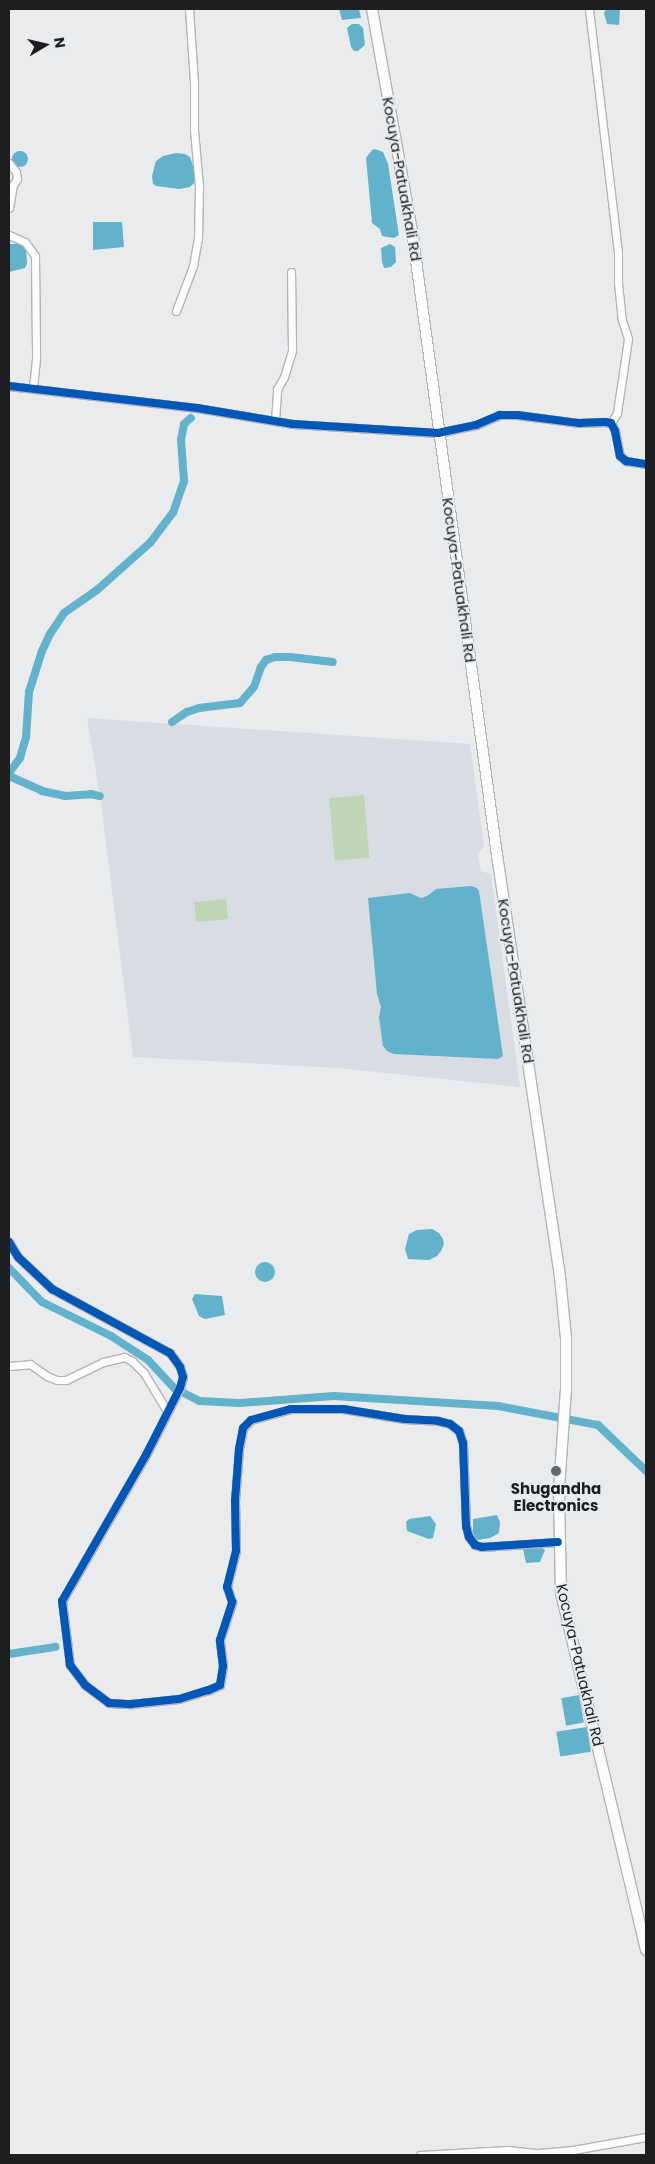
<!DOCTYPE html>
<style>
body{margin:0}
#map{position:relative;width:655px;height:2164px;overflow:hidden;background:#e9ebed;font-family:Poppins,sans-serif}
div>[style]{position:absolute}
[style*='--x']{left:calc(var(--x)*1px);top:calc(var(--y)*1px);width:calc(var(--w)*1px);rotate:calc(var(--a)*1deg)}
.built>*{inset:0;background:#d8dde3}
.green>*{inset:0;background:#bed6b7;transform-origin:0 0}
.water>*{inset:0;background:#62b2cc;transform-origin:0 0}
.round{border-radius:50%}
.canal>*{height:8px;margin:-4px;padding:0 4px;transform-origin:4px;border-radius:4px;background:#62b2cc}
.roads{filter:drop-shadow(1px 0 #b3b4b6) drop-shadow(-1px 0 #b3b4b6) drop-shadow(0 1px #b3b4b6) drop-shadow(0 -1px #b3b4b6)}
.minor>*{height:7px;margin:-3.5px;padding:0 3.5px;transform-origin:3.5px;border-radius:3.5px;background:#fcfcfc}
.secondary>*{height:10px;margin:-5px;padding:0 5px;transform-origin:5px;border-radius:5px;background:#fcfcfc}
.cycleway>*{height:8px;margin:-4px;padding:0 4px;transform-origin:4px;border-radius:4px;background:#0057b8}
.dots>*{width:14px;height:14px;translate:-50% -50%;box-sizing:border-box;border:2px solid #e7ebef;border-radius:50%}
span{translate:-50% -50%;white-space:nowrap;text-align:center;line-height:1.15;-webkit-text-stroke:4px #e7ebef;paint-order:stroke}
.street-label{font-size:15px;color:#1d1e20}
.poi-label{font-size:15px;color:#1d1e20;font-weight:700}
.frame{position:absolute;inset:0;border:10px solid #1d1e20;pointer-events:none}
.north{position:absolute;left:20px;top:20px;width:50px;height:50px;-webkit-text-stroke:4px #e7ebef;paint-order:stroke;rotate:81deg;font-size:14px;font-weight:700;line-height:20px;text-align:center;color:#1d1e20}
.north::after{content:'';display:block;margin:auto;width:18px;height:22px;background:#1d1e20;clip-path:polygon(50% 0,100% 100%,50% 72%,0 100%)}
</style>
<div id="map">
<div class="built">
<div style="clip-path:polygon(87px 718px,470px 744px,484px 846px,478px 854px,481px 871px,491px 874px,520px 1087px,338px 1068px,133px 1057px,100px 796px)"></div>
</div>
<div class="green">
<div style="left:364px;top:795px;width:63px;height:35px;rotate:85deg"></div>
<div style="left:226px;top:899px;width:20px;height:32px;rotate:84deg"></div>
</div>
<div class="water">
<div style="clip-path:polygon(339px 9px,359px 9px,361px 18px,342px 20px)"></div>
<div style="clip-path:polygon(606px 9px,620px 9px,619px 25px,607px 24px,604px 13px)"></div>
<div style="clip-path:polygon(352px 24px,359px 24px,363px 28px,365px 45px,358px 51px,354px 51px,351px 47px,347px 28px)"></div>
<div style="clip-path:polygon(375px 149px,383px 152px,388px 164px,399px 235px,394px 238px,382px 236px,380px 229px,372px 223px,366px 158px,372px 150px)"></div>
<div class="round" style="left:12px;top:151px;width:16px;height:16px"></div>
<div style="clip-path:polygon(176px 153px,185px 154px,190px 157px,195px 172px,195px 182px,190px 187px,179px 189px,156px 186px,153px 184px,152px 176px,156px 161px,163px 156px)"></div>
<div style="clip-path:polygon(93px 222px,122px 222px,124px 247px,93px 250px)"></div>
<div style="clip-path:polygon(9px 244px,22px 244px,26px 247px,27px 264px,25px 268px,9px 272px)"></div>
<div style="clip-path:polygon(390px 244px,395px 247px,396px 262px,391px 267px,384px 268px,382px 262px,381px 248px)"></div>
<div style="clip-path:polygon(471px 886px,477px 888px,479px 891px,503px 1056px,498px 1059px,394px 1054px,387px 1051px,383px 1046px,379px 1017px,381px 1007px,377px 994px,368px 898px,410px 893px,421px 898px,427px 896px,436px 889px)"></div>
<div style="clip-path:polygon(432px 1229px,439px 1233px,443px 1239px,444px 1244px,441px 1251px,437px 1256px,429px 1260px,408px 1259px,405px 1249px,409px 1234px,417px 1230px)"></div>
<div class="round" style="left:255px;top:1262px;width:20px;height:20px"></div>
<div style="clip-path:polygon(195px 1294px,222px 1296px,225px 1315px,205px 1319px,199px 1316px,192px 1299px)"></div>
<div style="clip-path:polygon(497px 1515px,500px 1522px,499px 1533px,490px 1538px,478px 1540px,473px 1537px,473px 1519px)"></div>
<div style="clip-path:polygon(430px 1516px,436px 1524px,433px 1538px,429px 1539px,407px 1531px,406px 1522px,409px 1519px)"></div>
<div style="clip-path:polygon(539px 1546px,545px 1550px,540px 1562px,526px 1563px,523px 1549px)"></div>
<div style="left:579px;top:1695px;width:28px;height:18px;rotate:80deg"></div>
<div style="left:587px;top:1727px;width:25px;height:31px;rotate:81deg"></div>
</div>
<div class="canal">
<div style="--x:172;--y:722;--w:18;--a:-34"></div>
<div style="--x:187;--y:712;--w:13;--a:-18"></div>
<div style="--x:199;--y:708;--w:41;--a:-7"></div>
<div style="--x:240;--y:703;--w:21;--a:-49"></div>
<div style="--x:254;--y:687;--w:21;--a:-71"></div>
<div style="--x:261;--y:667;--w:9;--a:-54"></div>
<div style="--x:266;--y:660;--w:9;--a:-18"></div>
<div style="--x:275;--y:657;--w:15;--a:0"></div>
<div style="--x:290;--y:657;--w:43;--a:6.6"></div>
<div style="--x:9;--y:773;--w:19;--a:-54"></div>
<div style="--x:20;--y:758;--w:22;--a:-74"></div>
<div style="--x:26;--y:737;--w:45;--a:-86.2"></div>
<div style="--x:29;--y:692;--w:43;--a:-72.4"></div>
<div style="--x:42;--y:651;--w:19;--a:-65"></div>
<div style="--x:50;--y:634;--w:25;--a:-56"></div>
<div style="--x:64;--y:613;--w:40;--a:-34.9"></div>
<div style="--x:97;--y:590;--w:71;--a:-41.6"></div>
<div style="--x:150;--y:543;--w:38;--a:-53"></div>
<div style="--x:173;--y:513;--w:34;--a:-71"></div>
<div style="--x:184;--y:481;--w:41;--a:-94.2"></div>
<div style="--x:181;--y:440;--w:16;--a:-79"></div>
<div style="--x:184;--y:424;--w:9;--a:-41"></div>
<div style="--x:9;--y:776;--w:36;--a:24"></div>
<div style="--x:42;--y:791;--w:24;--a:12"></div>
<div style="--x:65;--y:796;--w:26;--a:-4"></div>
<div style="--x:91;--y:794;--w:9;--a:13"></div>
<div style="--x:9;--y:1268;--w:47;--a:45.9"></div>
<div style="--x:42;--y:1302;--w:77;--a:26.2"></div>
<div style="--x:111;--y:1336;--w:44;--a:33"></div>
<div style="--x:148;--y:1360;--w:38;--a:47"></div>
<div style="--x:174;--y:1388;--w:28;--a:27"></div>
<div style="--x:199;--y:1401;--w:40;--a:2.9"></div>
<div style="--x:239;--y:1403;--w:95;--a:-4.2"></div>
<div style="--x:334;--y:1396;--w:164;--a:3.5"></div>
<div style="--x:498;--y:1406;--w:102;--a:10.8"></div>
<div style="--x:598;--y:1425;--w:66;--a:43.8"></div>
<div style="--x:9;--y:1654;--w:47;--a:-8.7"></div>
</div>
<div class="roads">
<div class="minor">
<div style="--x:589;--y:9;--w:245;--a:83.2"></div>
<div style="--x:618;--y:252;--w:31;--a:90"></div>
<div style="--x:618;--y:283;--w:37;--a:84"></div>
<div style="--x:622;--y:320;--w:20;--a:72"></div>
<div style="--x:628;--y:339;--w:75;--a:98.5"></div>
<div style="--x:617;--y:413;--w:12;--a:121"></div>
<div style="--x:9;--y:163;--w:11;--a:52"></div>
<div style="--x:16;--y:172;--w:7;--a:82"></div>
<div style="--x:17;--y:179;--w:7;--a:124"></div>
<div style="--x:13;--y:185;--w:23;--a:100"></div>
<div style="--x:9;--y:235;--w:17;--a:24"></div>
<div style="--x:25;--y:242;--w:17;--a:54"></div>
<div style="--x:35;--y:256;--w:103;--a:89.4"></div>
<div style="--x:36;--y:359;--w:29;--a:96"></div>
<div style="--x:176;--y:311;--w:48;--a:-69.3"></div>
<div style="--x:193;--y:266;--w:27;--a:-80"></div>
<div style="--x:198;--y:239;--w:53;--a:-88.9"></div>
<div style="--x:199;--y:186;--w:56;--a:-95.1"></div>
<div style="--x:194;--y:130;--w:48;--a:-90"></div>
<div style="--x:194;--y:82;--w:73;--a:-93.9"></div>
<div style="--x:9;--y:386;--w:189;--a:6.7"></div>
<div style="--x:197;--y:408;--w:97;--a:9.5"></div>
<div style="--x:293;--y:424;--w:145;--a:3.6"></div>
<div style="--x:438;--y:433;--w:39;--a:-12"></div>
<div style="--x:476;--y:425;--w:26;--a:-23"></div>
<div style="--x:500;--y:415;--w:17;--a:0"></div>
<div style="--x:517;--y:415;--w:63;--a:7.4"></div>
<div style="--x:579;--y:423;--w:26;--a:-2"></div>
<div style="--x:605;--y:422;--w:6;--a:9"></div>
<div style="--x:611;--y:423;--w:9;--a:63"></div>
<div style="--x:615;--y:431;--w:25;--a:79"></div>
<div style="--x:620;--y:456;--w:8;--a:40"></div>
<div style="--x:626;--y:461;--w:20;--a:9"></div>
<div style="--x:275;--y:421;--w:32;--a:-86"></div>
<div style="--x:277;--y:389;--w:14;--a:-60"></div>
<div style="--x:284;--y:377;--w:28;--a:-73"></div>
<div style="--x:292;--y:350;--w:78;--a:-90.7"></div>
<div style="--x:9;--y:1242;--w:17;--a:59"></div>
<div style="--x:18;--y:1257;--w:47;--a:43.3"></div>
<div style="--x:52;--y:1289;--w:134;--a:28.5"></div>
<div style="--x:170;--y:1353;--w:17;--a:54"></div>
<div style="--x:180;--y:1367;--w:10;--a:73"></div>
<div style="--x:183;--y:1377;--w:11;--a:105"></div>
<div style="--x:180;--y:1388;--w:75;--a:116.9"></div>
<div style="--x:146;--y:1455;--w:168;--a:119.9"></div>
<div style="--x:62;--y:1601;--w:64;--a:82.9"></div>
<div style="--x:70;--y:1665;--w:25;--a:53"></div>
<div style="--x:85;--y:1685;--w:30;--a:37"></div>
<div style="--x:109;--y:1703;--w:22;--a:3"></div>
<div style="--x:131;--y:1704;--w:48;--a:-5.9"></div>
<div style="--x:179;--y:1699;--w:31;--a:-17"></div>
<div style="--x:209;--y:1690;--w:12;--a:-24"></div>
<div style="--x:220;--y:1685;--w:19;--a:-81"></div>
<div style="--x:223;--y:1666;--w:26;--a:-97"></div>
<div style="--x:220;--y:1640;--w:40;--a:-72"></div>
<div style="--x:232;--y:1602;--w:16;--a:-108"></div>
<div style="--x:227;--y:1587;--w:37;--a:-76"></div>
<div style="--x:236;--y:1551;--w:50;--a:-91.1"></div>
<div style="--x:235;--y:1501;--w:52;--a:-85.6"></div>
<div style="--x:239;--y:1449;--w:21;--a:-79"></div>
<div style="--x:243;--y:1428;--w:11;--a:-45"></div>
<div style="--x:251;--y:1420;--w:41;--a:-15.4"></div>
<div style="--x:291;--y:1409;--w:52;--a:0"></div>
<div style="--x:343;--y:1409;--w:62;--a:9.3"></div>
<div style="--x:404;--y:1419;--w:34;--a:3"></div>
<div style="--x:438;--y:1421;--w:12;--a:14"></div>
<div style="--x:450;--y:1424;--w:11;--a:38"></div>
<div style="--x:459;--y:1431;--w:13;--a:72"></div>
<div style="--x:463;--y:1443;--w:83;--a:87.9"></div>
<div style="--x:466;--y:1526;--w:11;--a:75"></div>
<div style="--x:469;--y:1537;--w:10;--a:53"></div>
<div style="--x:475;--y:1545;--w:7;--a:16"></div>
<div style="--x:482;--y:1547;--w:76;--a:-3.8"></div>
<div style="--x:9;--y:1366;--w:21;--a:-5"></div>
<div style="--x:30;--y:1364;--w:21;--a:35"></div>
<div style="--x:47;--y:1376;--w:11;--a:22"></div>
<div style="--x:57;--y:1380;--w:9;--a:0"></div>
<div style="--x:66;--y:1380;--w:41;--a:-25.9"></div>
<div style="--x:103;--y:1362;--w:22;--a:-13"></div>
<div style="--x:124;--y:1357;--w:9;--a:27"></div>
<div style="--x:132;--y:1361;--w:17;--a:45"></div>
<div style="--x:144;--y:1373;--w:44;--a:58.8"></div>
<div style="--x:420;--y:2155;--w:88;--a:-3.3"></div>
<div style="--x:508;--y:2150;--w:30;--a:6"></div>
<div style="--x:538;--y:2153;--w:35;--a:-5"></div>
<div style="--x:573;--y:2150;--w:74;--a:-10.1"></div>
</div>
<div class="secondary">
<div style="--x:372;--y:9;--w:233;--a:79.8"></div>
<div style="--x:413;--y:238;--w:623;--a:82.25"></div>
<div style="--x:497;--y:855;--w:427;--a:81.5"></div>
<div style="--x:560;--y:1277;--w:61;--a:84.4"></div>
<div style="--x:566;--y:1338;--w:51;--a:90"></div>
<div style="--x:566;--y:1389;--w:101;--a:94"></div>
<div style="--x:559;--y:1490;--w:103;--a:88.9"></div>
<div style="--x:561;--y:1593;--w:367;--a:76.6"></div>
</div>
</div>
<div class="cycleway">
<div style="--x:9;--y:386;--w:189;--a:6.7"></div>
<div style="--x:197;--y:408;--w:97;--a:9.5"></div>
<div style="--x:293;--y:424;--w:145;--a:3.6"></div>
<div style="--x:438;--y:433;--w:39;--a:-12"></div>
<div style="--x:476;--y:425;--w:26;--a:-23"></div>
<div style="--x:500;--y:415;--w:17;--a:0"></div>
<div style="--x:517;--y:415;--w:63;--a:7.4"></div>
<div style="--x:579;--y:423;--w:26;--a:-2"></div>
<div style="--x:605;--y:422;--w:6;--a:9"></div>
<div style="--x:611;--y:423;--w:9;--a:63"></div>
<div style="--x:615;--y:431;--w:25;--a:79"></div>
<div style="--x:620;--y:456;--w:8;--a:40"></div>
<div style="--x:626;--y:461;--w:20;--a:9"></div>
<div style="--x:9;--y:1242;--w:17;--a:59"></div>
<div style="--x:18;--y:1257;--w:47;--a:43.3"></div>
<div style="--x:52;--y:1289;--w:134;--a:28.5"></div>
<div style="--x:170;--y:1353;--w:17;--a:54"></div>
<div style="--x:180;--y:1367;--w:10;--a:73"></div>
<div style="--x:183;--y:1377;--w:11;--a:105"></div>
<div style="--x:180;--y:1388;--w:75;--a:116.9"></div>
<div style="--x:146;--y:1455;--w:168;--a:119.9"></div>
<div style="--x:62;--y:1601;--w:64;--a:82.9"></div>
<div style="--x:70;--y:1665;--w:25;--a:53"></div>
<div style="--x:85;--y:1685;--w:30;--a:37"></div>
<div style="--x:109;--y:1703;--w:22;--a:3"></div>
<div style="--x:131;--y:1704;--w:48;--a:-5.9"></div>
<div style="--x:179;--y:1699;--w:31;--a:-17"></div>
<div style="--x:209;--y:1690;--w:12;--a:-24"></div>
<div style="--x:220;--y:1685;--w:19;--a:-81"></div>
<div style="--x:223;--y:1666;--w:26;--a:-97"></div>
<div style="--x:220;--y:1640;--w:40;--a:-72"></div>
<div style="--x:232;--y:1602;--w:16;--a:-108"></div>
<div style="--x:227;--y:1587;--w:37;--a:-76"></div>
<div style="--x:236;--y:1551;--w:50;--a:-91.1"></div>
<div style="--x:235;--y:1501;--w:52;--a:-85.6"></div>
<div style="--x:239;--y:1449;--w:21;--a:-79"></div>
<div style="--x:243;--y:1428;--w:11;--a:-45"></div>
<div style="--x:251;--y:1420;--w:41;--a:-15.4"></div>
<div style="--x:291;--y:1409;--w:52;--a:0"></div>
<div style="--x:343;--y:1409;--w:62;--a:9.3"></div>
<div style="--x:404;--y:1419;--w:34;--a:3"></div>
<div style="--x:438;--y:1421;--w:12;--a:14"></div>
<div style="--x:450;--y:1424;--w:11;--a:38"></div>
<div style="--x:459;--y:1431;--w:13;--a:72"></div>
<div style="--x:463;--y:1443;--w:83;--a:87.9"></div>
<div style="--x:466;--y:1526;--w:11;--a:75"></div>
<div style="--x:469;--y:1537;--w:10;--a:53"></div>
<div style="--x:475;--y:1545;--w:7;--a:16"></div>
<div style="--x:482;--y:1547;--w:76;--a:-3.8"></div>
</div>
<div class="dots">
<div style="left:556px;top:1471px;background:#646668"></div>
</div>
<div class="street-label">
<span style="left:402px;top:179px;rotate:80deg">Kocuya-Patuakhali Rd</span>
<span style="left:459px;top:580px;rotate:82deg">Kocuya-Patuakhali Rd</span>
<span style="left:516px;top:981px;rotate:81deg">Kocuya-Patuakhali Rd</span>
<span style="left:580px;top:1665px;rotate:77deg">Kocuya-Patuakhali Rd</span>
</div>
<div class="poi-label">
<span style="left:556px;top:1497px">Shugandha<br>Electronics</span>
</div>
<div class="frame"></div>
<div class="north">N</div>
</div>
